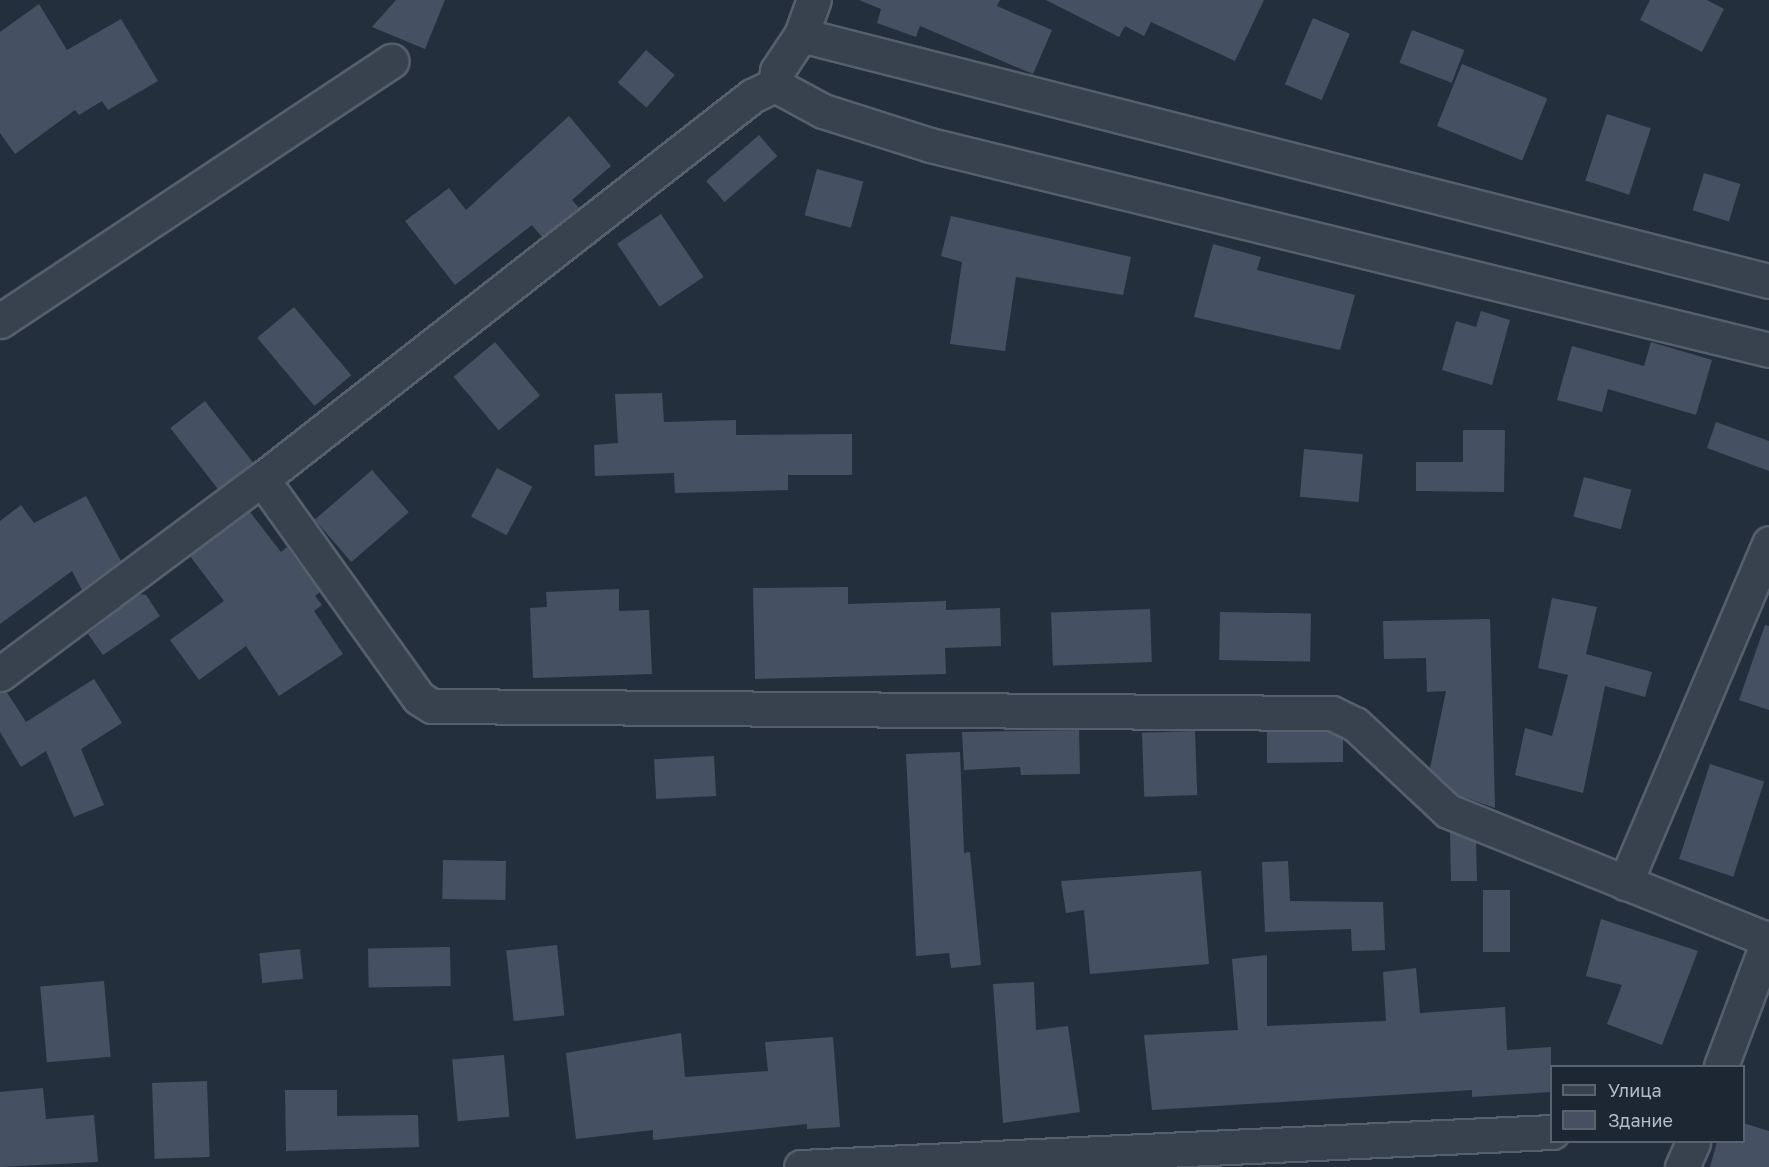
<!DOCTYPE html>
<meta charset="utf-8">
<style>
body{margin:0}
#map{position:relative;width:1769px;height:1167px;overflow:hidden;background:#242f3e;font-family:"Golos Text",sans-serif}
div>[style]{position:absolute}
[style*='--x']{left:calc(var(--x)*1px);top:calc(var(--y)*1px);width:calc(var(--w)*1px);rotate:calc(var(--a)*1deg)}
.building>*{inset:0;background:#455162;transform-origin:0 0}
.roads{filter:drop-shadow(2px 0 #565f6c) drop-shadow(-2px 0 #565f6c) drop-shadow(0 2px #565f6c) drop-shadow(0 -2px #565f6c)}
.minor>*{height:33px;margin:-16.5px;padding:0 16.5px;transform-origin:16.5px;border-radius:16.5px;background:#38414e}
span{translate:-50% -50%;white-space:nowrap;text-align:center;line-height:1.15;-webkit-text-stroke:4.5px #1d2633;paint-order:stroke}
.legend{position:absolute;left:1550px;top:1065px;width:195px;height:78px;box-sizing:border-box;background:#1d2633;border:2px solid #59626f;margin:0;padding:8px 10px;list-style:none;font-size:18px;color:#b4bcc9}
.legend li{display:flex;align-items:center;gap:12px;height:30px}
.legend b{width:30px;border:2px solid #59626f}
</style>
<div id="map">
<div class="building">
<div style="clip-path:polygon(396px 0,445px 0,425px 49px,372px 27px)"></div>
<div style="clip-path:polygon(859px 0,1000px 0,997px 6px,1052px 30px,1033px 74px,920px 26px,916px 37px,877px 23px,881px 9px)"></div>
<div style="clip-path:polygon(1046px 0,1264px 0,1235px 61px,1151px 22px,1144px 36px,1125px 26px,1119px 37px)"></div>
<div style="clip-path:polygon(1650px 0,1707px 0,1724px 9px,1702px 52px,1640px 20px)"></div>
<div style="clip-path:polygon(39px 4px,67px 50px,121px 19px,158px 81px,108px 110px,102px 101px,79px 115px,75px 110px,15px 154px,0 133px,0 32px)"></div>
<div style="left:1313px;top:18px;width:40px;height:72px;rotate:23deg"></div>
<div style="left:1412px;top:30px;width:56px;height:35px;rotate:21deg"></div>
<div style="left:646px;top:50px;width:38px;height:43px;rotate:41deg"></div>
<div style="left:1462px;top:64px;width:92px;height:67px;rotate:22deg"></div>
<div style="left:1607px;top:114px;width:46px;height:70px;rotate:18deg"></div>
<div style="clip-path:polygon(569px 116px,611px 166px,572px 200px,579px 208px,542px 237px,532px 225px,455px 285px,405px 221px,449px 188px,466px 210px)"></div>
<div style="left:759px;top:135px;width:28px;height:70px;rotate:49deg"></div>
<div style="left:817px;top:169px;width:48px;height:48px;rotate:15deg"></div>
<div style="left:1704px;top:173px;width:38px;height:39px;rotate:17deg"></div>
<div style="left:661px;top:214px;width:76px;height:53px;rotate:56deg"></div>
<div style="clip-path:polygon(951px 216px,1131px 257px,1123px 295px,1016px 277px,1005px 351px,950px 344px,962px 262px,941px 256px)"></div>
<div style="clip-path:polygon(1213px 244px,1261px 257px,1257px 270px,1355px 295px,1340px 350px,1194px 317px)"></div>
<div style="left:294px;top:307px;width:89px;height:48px;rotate:50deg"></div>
<div style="clip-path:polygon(1481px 311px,1510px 320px,1492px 385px,1442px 370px,1456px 321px,1476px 327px)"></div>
<div style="left:495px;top:342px;width:70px;height:54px;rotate:50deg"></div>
<div style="clip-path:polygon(1651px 342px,1712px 360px,1696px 415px,1608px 389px,1602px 412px,1557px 400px,1572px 346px,1644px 366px)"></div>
<div style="clip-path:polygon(662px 393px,664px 422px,736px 420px,736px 435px,852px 434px,852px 475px,788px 475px,788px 490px,675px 493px,674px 473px,595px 476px,594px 445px,618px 443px,615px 394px)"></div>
<div style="left:205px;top:401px;width:78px;height:44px;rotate:52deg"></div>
<div style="clip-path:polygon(1716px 422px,1769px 441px,1769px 471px,1707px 448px)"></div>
<div style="clip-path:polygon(1463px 430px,1505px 430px,1504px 492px,1416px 491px,1416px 462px,1463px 462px)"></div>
<div style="left:1304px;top:449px;width:59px;height:48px;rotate:5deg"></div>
<div style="left:497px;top:468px;width:40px;height:55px;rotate:28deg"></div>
<div style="left:372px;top:470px;width:56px;height:76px;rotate:49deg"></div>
<div style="left:1584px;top:477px;width:49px;height:41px;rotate:15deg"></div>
<div style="clip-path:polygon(86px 496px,121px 561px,82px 590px,72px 571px,0 624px,0 521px,21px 505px,34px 523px)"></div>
<div style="clip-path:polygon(250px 512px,281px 552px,287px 547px,320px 592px,315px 596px,322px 605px,314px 611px,343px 654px,279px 696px,246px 646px,199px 680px,170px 640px,224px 601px,190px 556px)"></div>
<div style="clip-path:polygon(848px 587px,848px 604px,946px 601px,946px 610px,1000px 608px,1001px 646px,945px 648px,946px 674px,755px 679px,753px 588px)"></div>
<div style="clip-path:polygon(619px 589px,619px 611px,649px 610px,652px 674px,533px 678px,530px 608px,547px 607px,546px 592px)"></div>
<div style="clip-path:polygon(138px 594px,146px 595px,160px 616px,103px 655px,88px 634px)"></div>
<div style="clip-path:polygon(1552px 598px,1597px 607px,1586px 654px,1652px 672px,1645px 697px,1605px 686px,1583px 793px,1515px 775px,1525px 728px,1552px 736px,1568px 675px,1538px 668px)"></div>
<div style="left:1150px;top:609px;width:53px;height:99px;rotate:88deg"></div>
<div style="left:1220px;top:612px;width:91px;height:48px;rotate:1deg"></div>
<div style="clip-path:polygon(1490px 619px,1493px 729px,1495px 808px,1458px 795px,1430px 768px,1446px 691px,1427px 692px,1426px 658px,1384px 659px,1383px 621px)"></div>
<div style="clip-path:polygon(1765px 625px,1769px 626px,1769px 710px,1739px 700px)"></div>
<div style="clip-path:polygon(94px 679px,122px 723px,81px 749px,104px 805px,74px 817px,46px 751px,21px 767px,0 732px,0 692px,6px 691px,26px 722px)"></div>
<div style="clip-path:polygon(1079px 730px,1080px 774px,1021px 775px,1020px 767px,964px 770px,962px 732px)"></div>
<div style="left:1195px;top:731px;width:64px;height:53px;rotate:88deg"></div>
<div style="clip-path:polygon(1267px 732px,1328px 732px,1343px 739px,1343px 762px,1267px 763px)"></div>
<div style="clip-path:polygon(960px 752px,964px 853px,970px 852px,981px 965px,951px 968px,949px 953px,916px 956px,906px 754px)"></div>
<div style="left:714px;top:756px;width:40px;height:60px;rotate:87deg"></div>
<div style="left:1710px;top:764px;width:57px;height:100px;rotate:18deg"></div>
<div style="clip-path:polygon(1450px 832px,1476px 842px,1477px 881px,1451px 881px)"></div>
<div style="left:443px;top:860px;width:63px;height:39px;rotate:1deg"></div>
<div style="clip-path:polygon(1288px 861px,1290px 901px,1383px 902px,1385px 950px,1352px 951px,1351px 929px,1265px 932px,1262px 862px)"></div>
<div style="clip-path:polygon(1201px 871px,1209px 964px,1090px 974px,1084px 910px,1066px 913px,1061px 881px)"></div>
<div style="left:1483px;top:890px;width:27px;height:62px"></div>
<div style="clip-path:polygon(1601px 919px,1698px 951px,1662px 1045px,1607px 1024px,1622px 985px,1586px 976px)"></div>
<div style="left:557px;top:945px;width:71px;height:51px;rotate:84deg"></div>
<div style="left:450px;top:947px;width:39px;height:82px;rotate:89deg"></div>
<div style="left:300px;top:949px;width:30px;height:41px;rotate:84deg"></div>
<div style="clip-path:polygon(1267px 955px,1267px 1026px,1386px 1021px,1383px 972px,1416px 968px,1420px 1013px,1505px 1007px,1507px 1050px,1551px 1047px,1551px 1092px,1472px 1097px,1472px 1090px,1152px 1110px,1144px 1035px,1238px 1030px,1232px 959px)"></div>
<div style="left:104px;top:981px;width:76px;height:64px;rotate:85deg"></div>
<div style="clip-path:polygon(1034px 982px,1036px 1030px,1068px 1026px,1080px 1112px,1003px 1123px,993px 984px)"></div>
<div style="clip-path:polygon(681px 1033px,685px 1077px,768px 1071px,765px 1042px,833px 1037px,840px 1127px,807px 1129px,807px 1124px,653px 1140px,653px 1130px,576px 1139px,566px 1053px)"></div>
<div style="left:504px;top:1055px;width:62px;height:52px;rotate:85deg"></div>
<div style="left:207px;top:1081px;width:76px;height:55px;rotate:88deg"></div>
<div style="clip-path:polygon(43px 1088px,46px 1119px,94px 1115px,98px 1162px,0 1167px,0 1092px)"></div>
<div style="clip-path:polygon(285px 1090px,337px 1090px,337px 1116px,418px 1115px,419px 1147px,286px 1151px)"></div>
<div style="clip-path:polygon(1743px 1123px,1769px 1131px,1769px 1167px,1710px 1167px,1717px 1142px,1743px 1142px)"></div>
</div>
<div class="roads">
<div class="minor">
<div style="--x:801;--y:35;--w:999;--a:14.26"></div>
<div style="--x:775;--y:85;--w:55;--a:28.4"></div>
<div style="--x:823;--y:111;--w:112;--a:17.6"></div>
<div style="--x:930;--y:145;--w:864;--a:13.73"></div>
<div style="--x:0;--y:321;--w:470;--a:-33.6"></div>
<div style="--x:262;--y:479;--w:269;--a:54.4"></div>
<div style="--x:419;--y:698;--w:15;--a:32"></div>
<div style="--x:432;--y:706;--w:900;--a:0.45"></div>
<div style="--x:1332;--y:713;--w:25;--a:26"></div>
<div style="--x:1355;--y:724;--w:127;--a:43.1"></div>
<div style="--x:1448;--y:811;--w:346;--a:21.9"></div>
<div style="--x:0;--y:674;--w:327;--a:-36.7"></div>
<div style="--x:262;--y:479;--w:622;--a:-38.01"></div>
<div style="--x:752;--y:96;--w:25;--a:-26"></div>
<div style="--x:775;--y:85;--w:14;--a:-82"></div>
<div style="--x:777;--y:71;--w:43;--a:-56.3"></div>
<div style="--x:801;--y:35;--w:37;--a:-70"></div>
<div style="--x:1625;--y:883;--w:369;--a:-67"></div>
<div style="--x:1721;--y:1066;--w:137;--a:-69.4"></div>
<div style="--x:801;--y:1167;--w:752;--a:-2.67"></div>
<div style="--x:1682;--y:1167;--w:27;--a:-66"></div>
</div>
</div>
<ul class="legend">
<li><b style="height:8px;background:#38414e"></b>Улица</li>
<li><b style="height:16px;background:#455162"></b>Здание</li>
</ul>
</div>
